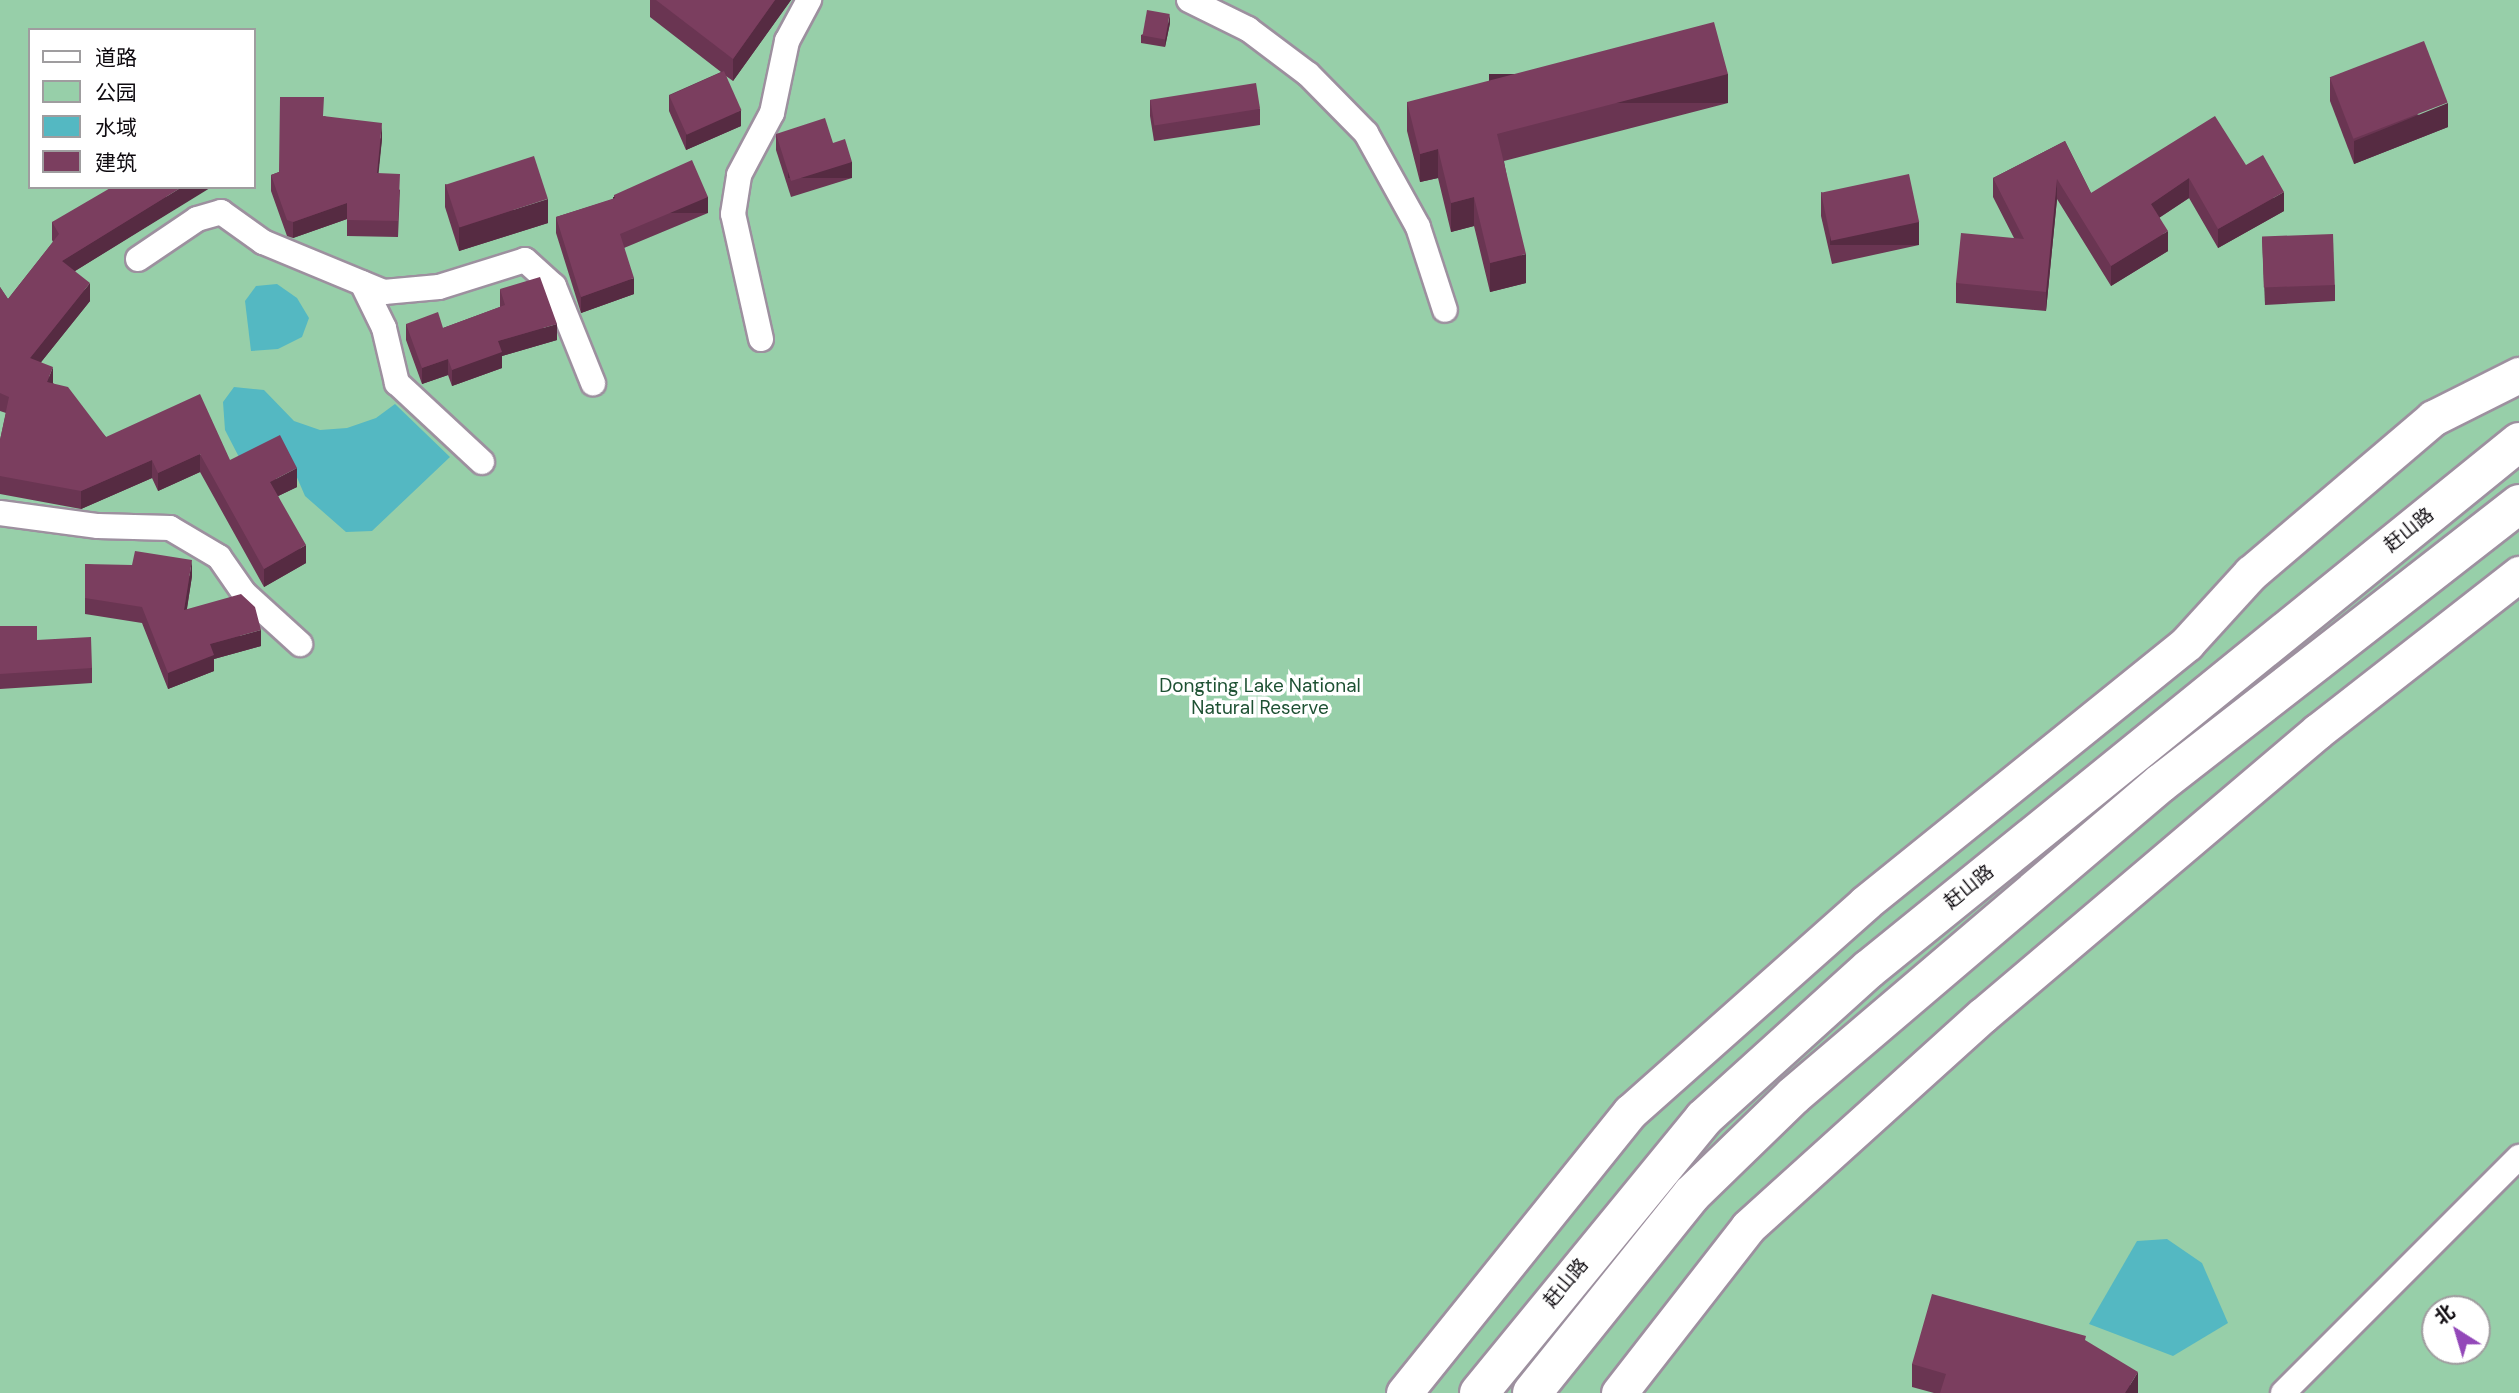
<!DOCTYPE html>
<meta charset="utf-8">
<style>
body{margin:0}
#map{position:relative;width:2519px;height:1393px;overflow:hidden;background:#faecfd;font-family:"DM Sans","Noto Sans SC",sans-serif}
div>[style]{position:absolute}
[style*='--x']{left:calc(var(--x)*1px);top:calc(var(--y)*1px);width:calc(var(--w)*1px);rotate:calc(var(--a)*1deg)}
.green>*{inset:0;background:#97cfa9}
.water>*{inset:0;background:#54b8c2}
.roads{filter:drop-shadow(2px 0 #9d909f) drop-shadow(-2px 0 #9d909f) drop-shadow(0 2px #9d909f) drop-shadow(0 -2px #9d909f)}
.minor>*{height:24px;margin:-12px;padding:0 12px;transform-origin:12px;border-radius:12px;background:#fff}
.secondary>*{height:35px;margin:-17.5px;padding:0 17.5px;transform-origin:17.5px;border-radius:17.5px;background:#fff}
.primary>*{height:38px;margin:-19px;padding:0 19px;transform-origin:19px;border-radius:19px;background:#fff}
.wall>*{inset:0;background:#6a3552}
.shaded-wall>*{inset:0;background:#562b42;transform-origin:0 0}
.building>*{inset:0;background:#7b3e5f;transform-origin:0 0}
span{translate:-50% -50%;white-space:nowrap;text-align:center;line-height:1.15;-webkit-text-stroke:7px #fff;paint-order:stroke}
.street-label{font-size:19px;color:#0e0a0f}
.park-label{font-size:19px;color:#1e5133}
.legend{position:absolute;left:28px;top:28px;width:228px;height:161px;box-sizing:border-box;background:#fff;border:2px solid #9f9d9f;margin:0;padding:9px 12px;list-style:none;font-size:21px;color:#0e0a0f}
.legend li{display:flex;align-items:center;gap:14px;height:35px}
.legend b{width:35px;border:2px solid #9f9d9f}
.north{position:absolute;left:2421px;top:1295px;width:70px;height:70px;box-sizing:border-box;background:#fff;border:2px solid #9f9d9f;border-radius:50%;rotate:323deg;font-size:19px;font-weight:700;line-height:28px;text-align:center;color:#0e0a0f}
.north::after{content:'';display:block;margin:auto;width:24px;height:32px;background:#9348b9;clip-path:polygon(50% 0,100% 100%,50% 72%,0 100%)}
</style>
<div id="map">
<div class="green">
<div style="clip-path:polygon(evenodd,0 0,2519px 0,2519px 1393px,0 1393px,0 0,30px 30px,254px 30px,254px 187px,30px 187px,30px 30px,0 0,2435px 1309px,2477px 1309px,2477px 1351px,2435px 1351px,2435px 1309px)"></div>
</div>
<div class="water">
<div style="clip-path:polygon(277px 284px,297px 298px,309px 318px,302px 337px,278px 349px,251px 351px,245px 301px,256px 286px)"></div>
<div style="clip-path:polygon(234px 387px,264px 390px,294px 421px,320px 430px,347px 428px,376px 418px,395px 404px,450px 457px,372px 531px,346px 532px,305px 496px,283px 445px,241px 461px,225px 430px,223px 402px)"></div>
<div style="clip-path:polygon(2167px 1239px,2202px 1263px,2228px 1323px,2173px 1356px,2089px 1324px,2137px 1241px)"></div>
</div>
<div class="roads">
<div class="minor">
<div style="--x:1189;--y:0;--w:66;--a:26.2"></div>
<div style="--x:1248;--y:29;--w:75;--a:36.9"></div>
<div style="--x:1308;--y:74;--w:83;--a:45.5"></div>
<div style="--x:1366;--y:133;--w:107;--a:61"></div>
<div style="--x:1418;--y:227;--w:87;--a:72"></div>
<div style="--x:138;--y:259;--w:71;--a:-34.1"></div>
<div style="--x:197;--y:219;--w:25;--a:-16"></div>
<div style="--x:221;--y:212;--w:52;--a:35.5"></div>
<div style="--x:263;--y:242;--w:131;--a:22.5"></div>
<div style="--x:384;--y:292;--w:55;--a:-5.2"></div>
<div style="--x:439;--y:287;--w:90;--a:-17.4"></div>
<div style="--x:525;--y:260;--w:39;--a:42"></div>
<div style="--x:554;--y:286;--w:105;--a:68.1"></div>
<div style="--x:362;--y:283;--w:50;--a:63.9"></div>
<div style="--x:384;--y:328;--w:57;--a:76.7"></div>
<div style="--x:397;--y:383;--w:116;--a:42.9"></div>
<div style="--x:761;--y:339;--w:128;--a:-102.6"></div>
<div style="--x:733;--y:214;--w:39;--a:-81"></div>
<div style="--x:739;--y:175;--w:70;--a:-62"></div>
<div style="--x:772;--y:113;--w:74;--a:-78.2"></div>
<div style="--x:787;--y:41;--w:47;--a:-61.8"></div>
<div style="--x:0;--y:513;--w:99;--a:7.6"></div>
<div style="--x:98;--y:526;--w:72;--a:1.6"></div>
<div style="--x:170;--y:528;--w:57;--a:30.6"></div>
<div style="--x:219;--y:557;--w:44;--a:55.2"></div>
<div style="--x:244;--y:593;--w:76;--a:42.3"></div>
<div style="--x:2283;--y:1393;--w:334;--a:-45"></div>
</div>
<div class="secondary">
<div style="--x:1404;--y:1393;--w:361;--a:-51.2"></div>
<div style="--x:1630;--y:1112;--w:314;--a:-41.6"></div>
<div style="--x:1865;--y:903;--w:414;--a:-38.9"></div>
<div style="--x:2187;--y:643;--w:95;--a:-47.6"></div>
<div style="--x:2251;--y:573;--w:239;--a:-40.4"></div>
<div style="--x:2433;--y:418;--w:96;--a:-26.6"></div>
<div style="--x:1619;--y:1393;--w:210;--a:-52.1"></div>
<div style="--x:1748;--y:1227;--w:316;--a:-42.1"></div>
<div style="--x:1983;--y:1015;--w:439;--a:-40.3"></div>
<div style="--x:2318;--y:731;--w:255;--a:-38"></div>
</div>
<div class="primary">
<div style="--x:1479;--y:1393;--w:355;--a:-50.7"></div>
<div style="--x:1704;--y:1118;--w:222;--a:-42.1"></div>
<div style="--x:1869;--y:969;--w:837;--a:-39.03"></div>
<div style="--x:1532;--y:1393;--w:255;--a:-51.2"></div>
<div style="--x:1692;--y:1194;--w:141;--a:-44.1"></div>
<div style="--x:1793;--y:1096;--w:483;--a:-40.4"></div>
<div style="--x:2161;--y:783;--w:454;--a:-37.9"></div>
</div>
</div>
<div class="wall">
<div style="clip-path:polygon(650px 0,791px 0,733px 81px,726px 76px,741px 126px,686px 150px,669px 111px,669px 95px,721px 72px,650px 17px)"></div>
<div style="clip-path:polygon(1170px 23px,1165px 47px,1141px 43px,1141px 35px)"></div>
<div style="clip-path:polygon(2330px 78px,2448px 127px,2354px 164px,2330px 101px)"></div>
<div style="clip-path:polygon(1150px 100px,1260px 109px,1260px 125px,1154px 141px,1150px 116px)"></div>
<div style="clip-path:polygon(1407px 102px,1728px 103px,1504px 161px,1526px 283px,1490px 292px,1474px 226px,1451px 232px,1438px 178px,1420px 182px,1407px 131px)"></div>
<div style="clip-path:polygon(324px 116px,382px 139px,378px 173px,400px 190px,398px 237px,347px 236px,347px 219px,293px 238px,287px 236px,271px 191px,271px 175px,279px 172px)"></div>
<div style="clip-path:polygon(776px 134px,833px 143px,852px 178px,791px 197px,776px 150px)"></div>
<div style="clip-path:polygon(2065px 141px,2091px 193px,2246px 165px,2284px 211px,2218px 248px,2189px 198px,2159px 218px,2168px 251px,2111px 286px,2057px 199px,2046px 311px,1956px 303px,1956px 283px,2014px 238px,1993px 197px,1993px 178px)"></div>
<div style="clip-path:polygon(445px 184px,548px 223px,459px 251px,445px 207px)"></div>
<div style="clip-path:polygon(210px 187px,75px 271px,90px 301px,41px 362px,53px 383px,106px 437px,230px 460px,297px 487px,278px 496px,306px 563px,264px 587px,200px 472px,158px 491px,152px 478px,81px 509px,0 494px,0 440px,6px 413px,0 411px,0 287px,8px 299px,53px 242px,52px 240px,52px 222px)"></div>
<div style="clip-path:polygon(1821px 192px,1919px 245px,1832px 264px,1821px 216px)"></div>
<div style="clip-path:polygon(614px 195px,708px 213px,624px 248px,634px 294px,581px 313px,556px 233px,556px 217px,614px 199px)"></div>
<div style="clip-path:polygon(2262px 237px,2335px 285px,2335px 301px,2265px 305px)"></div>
<div style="clip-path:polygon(500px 289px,557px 340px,502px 356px,502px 368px,452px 386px,448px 375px,422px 384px,406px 340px,406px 324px,443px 328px,500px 307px)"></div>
<div style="clip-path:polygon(85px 564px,192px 576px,187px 609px,261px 646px,214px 659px,214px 671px,168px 689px,142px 623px,85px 614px)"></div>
<div style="clip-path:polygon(0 626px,37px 640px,92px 668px,92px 683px,0 689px)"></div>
<div style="clip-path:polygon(2086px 1341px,2138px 1393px,1934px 1393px,1912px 1387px,1912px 1364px)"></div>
</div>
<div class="shaded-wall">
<div style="clip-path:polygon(775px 0,791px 0,733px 81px,733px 59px)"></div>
<div style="clip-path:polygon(1170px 14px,1170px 23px,1165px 47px,1165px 39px)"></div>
<div style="left:1728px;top:74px;width:29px;height:239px;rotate:90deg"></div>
<div style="clip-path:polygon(2448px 103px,2448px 127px,2354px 164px,2354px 141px)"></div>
<div style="clip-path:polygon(741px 110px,741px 126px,686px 150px,686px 134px)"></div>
<div style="clip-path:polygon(382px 123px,382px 139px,377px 189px,377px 173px)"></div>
<div style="clip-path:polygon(1438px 149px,1438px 178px,1420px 182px,1420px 154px)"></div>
<div style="left:852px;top:162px;width:16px;height:64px;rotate:90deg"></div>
<div style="clip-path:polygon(2189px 178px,2189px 198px,2151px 223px,2151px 204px)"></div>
<div style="clip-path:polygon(2057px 179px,2057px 199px,2046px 311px,2046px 292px)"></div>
<div style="clip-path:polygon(182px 187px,210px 188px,62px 279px,62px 261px)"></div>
<div style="clip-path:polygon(2284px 192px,2284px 211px,2218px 248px,2218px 229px)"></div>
<div style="left:708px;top:197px;width:16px;height:95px;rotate:90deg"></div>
<div style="clip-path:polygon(1474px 197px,1474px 226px,1451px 232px,1451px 203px)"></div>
<div style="clip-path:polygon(548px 199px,548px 223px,459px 251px,459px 227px)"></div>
<div style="clip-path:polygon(347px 203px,347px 219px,293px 238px,293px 222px)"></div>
<div style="left:1919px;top:222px;width:23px;height:89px;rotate:90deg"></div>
<div style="clip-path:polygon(2168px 231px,2168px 251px,2111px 286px,2111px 266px)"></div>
<div style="clip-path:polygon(1526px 254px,1526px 283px,1490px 292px,1490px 263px)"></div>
<div style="clip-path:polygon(634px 278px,634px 294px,581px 313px,581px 297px)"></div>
<div style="clip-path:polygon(90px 283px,90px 301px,30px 376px,30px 358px)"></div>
<div style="clip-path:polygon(557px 324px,557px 340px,502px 356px,502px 368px,452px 386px,452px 370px,498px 341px)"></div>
<div style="clip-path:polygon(448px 359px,448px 375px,422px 384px,422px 368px)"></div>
<div style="clip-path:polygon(53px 367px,53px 385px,47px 382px)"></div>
<div style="clip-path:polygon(200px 454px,200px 472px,158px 491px,158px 473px)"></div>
<div style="clip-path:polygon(152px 460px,152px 478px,81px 509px,81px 491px)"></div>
<div style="clip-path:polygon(297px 468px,297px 487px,270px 500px,270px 482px)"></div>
<div style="clip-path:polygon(306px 545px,306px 563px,264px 587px,264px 569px)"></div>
<div style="clip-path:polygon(192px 560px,192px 576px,184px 626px,184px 610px)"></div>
<div style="clip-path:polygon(261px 630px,261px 646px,214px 659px,214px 671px,168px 689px,168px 673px,210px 644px)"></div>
<div style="clip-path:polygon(2138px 1372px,2138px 1393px,2125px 1393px)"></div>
</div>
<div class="building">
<div style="clip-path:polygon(656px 0,775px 0,733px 59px)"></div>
<div style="left:1147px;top:10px;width:23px;height:26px;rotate:10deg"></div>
<div style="clip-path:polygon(1714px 22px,1728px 74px,1497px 134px,1526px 254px,1490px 263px,1474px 197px,1451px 203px,1438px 149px,1420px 154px,1407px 102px)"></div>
<div style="left:2424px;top:41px;width:66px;height:101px;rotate:69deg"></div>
<div style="left:724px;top:71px;width:43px;height:60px;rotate:66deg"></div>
<div style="left:1256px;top:83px;width:26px;height:107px;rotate:81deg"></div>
<div style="clip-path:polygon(280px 97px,324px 97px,323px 116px,382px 123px,377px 173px,400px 174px,398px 221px,347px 220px,347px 203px,293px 222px,287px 220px,271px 175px,279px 172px)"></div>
<div style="clip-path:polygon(2215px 116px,2246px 165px,2263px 155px,2284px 192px,2218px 229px,2189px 178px,2151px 204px,2168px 231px,2111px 266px,2057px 179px,2046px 292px,1956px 283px,1961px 233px,2024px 239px,1993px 178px,2065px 141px,2091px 193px)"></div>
<div style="clip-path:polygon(825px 118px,833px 143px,845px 139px,852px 162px,791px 181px,776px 134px)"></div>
<div style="left:534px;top:156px;width:45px;height:93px;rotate:72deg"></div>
<div style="clip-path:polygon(692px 160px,708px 197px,620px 234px,634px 278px,581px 297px,556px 217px,615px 198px,614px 195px)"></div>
<div style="left:1909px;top:174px;width:49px;height:90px;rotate:78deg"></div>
<div style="clip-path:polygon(112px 187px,182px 187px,62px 261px,90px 283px,30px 358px,53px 367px,47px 382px,68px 387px,106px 437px,200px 394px,230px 460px,280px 435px,297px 468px,270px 482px,306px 545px,264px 569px,200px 454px,158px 473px,152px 460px,81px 491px,0 476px,0 440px,9px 397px,0 393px,0 287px,8px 299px,59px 234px,52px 222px)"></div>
<div style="left:2333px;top:234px;width:51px;height:71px;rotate:88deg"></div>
<div style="clip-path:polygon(540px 277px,557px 324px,498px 341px,502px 352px,452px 370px,448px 359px,422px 368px,406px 324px,438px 312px,443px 328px,505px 305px,500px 289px)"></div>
<div style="clip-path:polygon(135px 551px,192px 560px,184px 610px,241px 594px,255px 607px,261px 630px,210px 644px,214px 655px,168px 673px,142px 607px,85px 598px,85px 564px,132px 565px)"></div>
<div style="clip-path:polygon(0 626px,37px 626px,37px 640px,91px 637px,92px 668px,0 674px)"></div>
<div style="clip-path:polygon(1932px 1294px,2086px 1336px,2085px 1340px,2138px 1372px,2125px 1393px,1940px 1393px,1946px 1374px,1912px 1364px)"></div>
</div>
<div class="street-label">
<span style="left:2409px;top:530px;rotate:-39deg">赶山路</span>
<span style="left:1969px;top:887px;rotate:-39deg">赶山路</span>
<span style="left:1566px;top:1283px;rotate:-50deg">赶山路</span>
</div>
<div class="park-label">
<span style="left:1260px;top:697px">Dongting Lake National<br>Natural Reserve</span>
</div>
<ul class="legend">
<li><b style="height:9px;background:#fff"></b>道路</li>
<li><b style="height:19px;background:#97cfa9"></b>公园</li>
<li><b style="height:19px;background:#54b8c2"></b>水域</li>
<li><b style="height:19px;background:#7b3e5f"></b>建筑</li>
</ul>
<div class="north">北</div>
</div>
